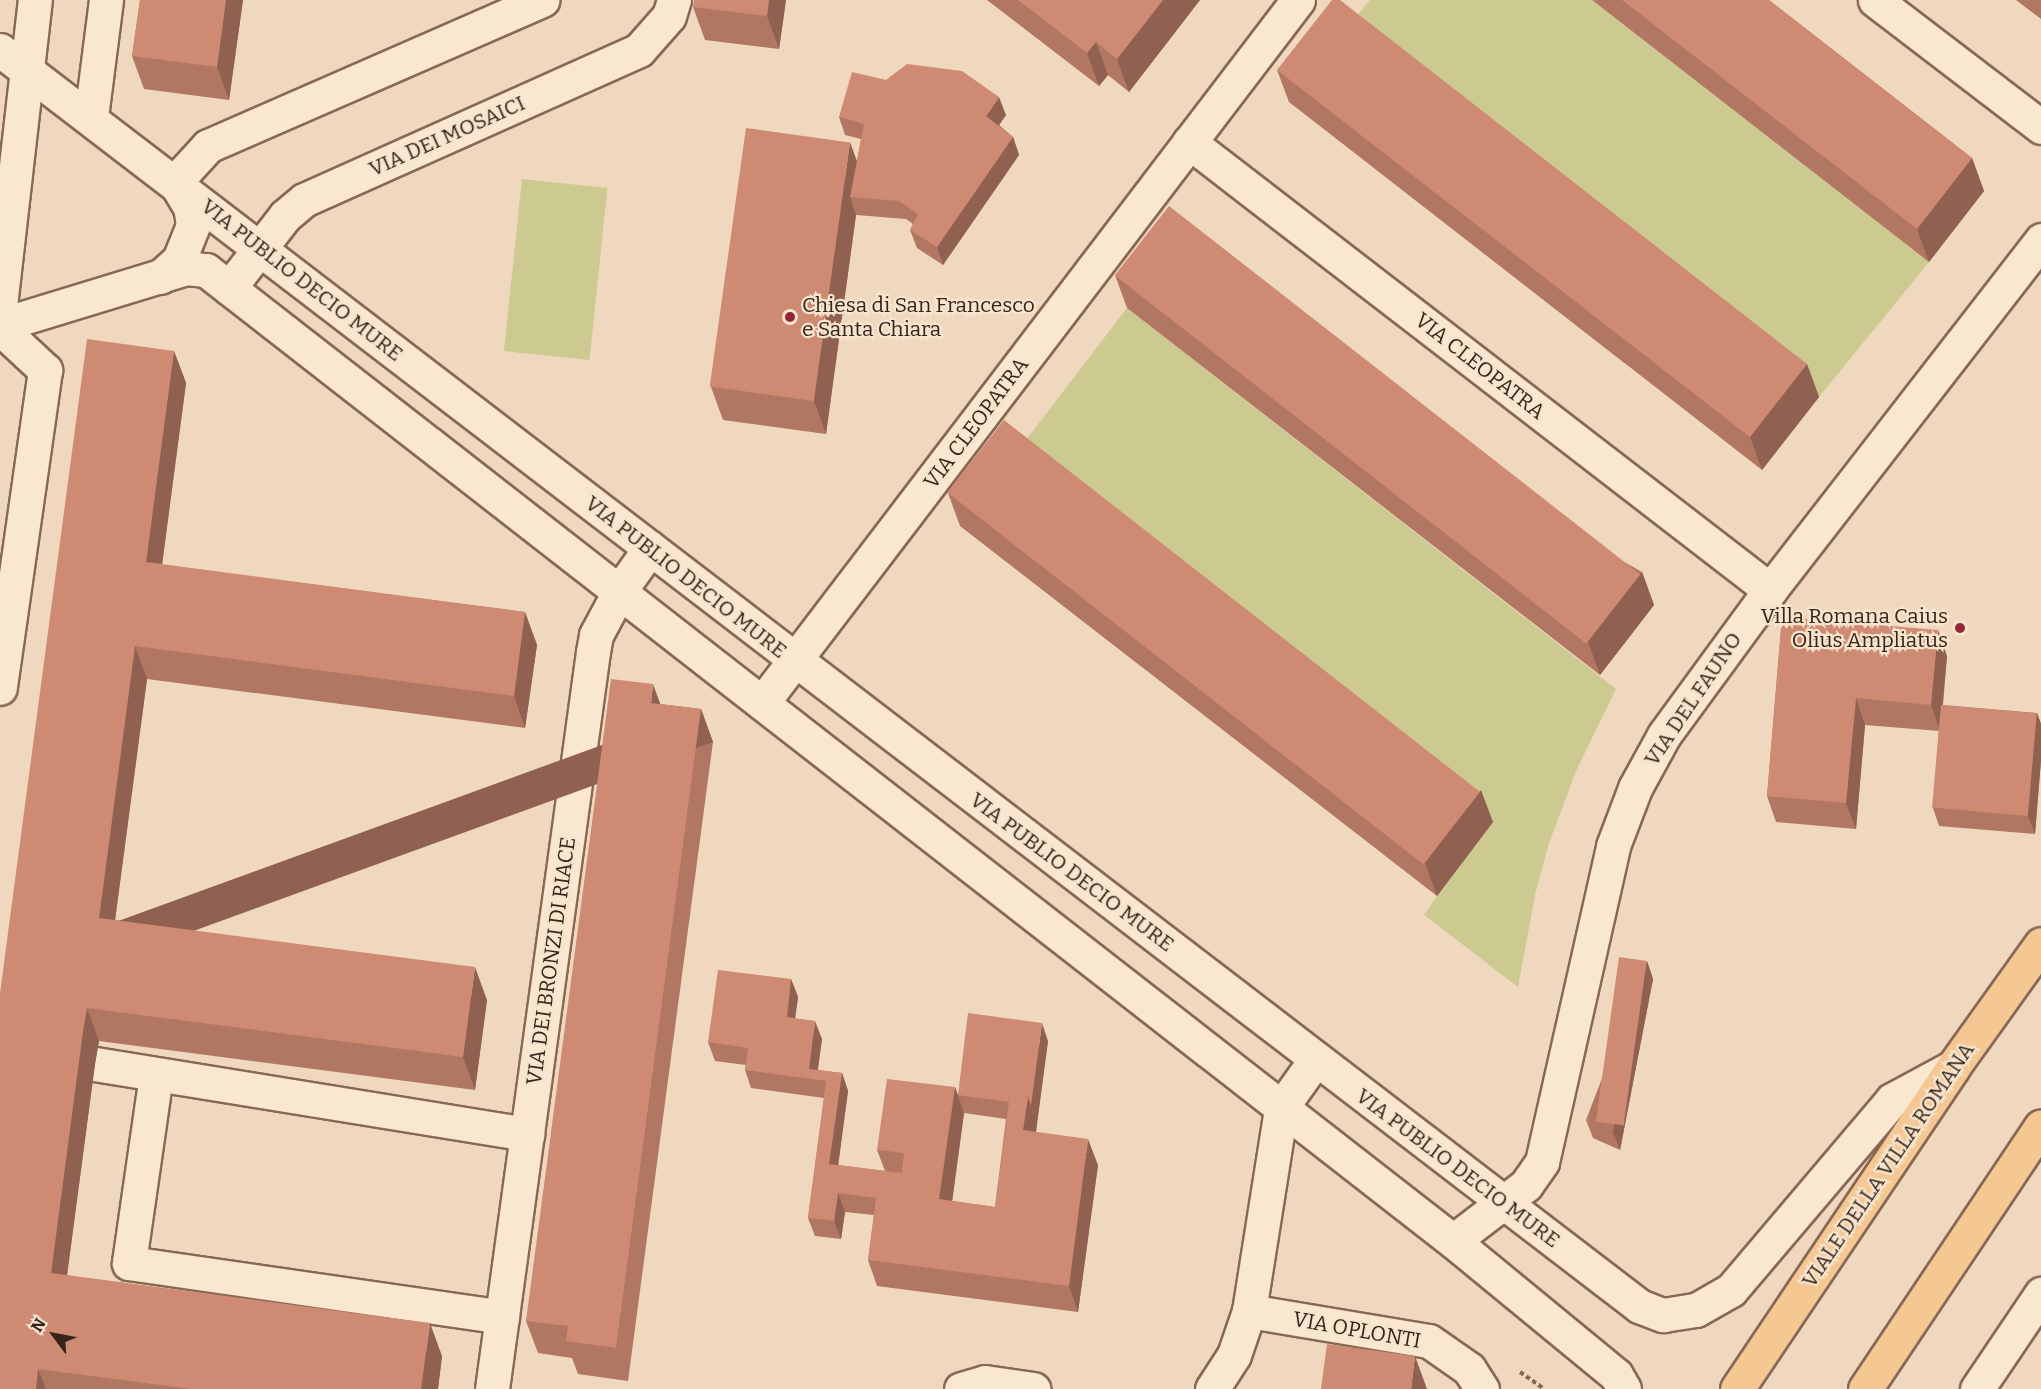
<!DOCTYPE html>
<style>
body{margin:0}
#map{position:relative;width:2041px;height:1389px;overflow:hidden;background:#efd8bd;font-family:Bitter,serif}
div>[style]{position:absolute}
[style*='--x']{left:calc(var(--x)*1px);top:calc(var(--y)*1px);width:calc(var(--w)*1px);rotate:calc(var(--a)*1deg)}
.green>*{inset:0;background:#cdca91;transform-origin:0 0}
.path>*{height:4px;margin-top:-2px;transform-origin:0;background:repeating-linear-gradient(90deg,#876856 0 4.5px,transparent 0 7.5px)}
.roads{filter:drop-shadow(2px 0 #876856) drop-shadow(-2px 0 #876856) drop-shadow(0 2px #876856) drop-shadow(0 -2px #876856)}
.minor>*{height:33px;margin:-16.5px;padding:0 16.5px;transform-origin:16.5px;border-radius:16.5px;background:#fae7d0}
.major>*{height:33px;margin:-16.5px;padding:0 16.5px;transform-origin:16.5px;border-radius:16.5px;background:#f4c793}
.wall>*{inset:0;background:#b17762}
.shaded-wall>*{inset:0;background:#906150;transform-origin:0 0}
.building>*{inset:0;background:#ce8a72;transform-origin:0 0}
.dots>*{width:16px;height:16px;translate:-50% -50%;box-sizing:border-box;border:3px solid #f6e4cd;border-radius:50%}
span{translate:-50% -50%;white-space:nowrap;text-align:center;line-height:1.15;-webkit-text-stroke:4.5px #f6e4cd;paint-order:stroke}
.street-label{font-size:21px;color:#36241b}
.poi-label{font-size:21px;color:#36241b}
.left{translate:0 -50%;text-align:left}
.right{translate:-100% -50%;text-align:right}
.north{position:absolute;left:24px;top:1305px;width:60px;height:60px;-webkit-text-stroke:4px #f6e4cd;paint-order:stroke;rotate:302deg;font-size:16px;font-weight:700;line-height:24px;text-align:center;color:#36241b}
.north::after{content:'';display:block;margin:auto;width:21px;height:27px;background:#36241b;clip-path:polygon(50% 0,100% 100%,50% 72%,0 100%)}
</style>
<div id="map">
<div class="green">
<div style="clip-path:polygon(1370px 0,1592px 0,1929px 262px,1819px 397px,1346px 29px)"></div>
<div style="left:522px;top:179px;width:86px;height:173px;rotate:6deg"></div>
<div style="clip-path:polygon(1127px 308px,1616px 689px,1576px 771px,1549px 843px,1535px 895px,1518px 987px,1424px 915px,1437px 896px,1016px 453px)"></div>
</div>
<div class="path">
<div style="--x:1520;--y:1372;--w:29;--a:35"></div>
</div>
<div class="roads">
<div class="minor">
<div style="--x:1875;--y:0;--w:209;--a:37.4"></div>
<div style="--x:0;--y:50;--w:2065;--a:37.46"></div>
<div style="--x:1639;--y:1306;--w:26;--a:21"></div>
<div style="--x:1663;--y:1315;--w:33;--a:-9"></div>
<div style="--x:1696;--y:1310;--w:40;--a:-29.7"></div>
<div style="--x:1731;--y:1290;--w:249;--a:-49.7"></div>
<div style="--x:1892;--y:1100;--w:69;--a:-28.4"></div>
<div style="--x:91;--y:117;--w:118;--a:-82.7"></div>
<div style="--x:1189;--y:142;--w:734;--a:37.64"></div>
<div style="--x:160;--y:277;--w:25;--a:-42"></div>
<div style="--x:179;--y:260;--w:38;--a:-68"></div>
<div style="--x:193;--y:225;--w:18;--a:-99"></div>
<div style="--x:190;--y:207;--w:29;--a:-121"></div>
<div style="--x:175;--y:182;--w:49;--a:-47.5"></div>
<div style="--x:208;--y:146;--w:365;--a:-23.6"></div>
<div style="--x:229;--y:288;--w:91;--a:-52.1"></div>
<div style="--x:285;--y:216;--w:25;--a:-40"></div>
<div style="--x:304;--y:200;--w:367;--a:-24.1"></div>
<div style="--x:639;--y:50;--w:45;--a:-48.6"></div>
<div style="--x:669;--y:16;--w:17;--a:-73"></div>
<div style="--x:0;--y:306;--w:308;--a:-83.5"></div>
<div style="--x:0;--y:325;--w:195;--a:-17"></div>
<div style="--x:186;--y:268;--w:20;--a:6"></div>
<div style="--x:206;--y:270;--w:1580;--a:37.91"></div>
<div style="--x:1453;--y:1241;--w:211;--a:39.4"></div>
<div style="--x:1616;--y:1375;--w:16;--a:60"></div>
<div style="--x:0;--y:328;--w:62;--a:43"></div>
<div style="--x:45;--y:370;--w:321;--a:98.1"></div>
<div style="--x:762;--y:703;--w:884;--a:-52.68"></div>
<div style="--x:95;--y:1064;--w:438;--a:9.2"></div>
<div style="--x:156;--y:1075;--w:190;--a:98.2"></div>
<div style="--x:129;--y:1263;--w:377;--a:8.2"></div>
<div style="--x:1453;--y:1241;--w:92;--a:-37.5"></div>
<div style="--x:1526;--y:1185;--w:28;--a:-55"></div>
<div style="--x:1542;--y:1162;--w:324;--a:-77.3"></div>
<div style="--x:1613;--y:846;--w:62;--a:-69.2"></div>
<div style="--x:1635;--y:788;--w:60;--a:-61.3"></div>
<div style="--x:1664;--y:735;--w:180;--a:-53.8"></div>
<div style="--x:1770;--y:590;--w:443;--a:-52.2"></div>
<div style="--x:1249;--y:1311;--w:182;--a:9.5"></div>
<div style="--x:1429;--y:1341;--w:49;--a:35"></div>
<div style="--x:1469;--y:1369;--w:24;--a:57"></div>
<div style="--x:492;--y:1389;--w:744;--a:-82.2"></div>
<div style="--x:593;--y:652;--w:17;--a:-80"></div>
<div style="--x:596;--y:635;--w:49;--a:-61.9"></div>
<div style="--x:619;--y:592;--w:54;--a:-54.8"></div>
<div style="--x:961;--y:1389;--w:25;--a:-16"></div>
<div style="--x:985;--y:1382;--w:49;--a:8.3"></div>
<div style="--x:1212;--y:1389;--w:40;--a:-57.1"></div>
<div style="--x:1234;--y:1355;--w:46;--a:-71.2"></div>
<div style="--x:1249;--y:1311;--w:206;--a:-81"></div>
<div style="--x:1281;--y:1108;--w:60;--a:-54.5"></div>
<div style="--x:1977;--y:1389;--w:115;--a:-56"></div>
</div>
<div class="major">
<div style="--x:1737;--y:1389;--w:388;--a:-56.1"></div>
<div style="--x:1953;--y:1067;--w:151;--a:-54.4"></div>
<div style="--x:1865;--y:1389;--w:316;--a:-56.2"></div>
</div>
</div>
<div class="wall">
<div style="clip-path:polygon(140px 0,243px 0,229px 100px,144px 89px,132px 56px)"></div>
<div style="clip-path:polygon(786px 0,779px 49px,705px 40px,693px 7px)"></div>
<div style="clip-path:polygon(987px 0,1200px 0,1129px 92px,1108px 75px,1099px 86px)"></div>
<div style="clip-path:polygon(1592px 0,1769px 0,1972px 158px,1984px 191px,1929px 262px)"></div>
<div style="clip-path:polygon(2016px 0,2041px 0,2041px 19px)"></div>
<div style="clip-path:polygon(1277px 70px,1807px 364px,1819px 397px,1762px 470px,1289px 102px)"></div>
<div style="clip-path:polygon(1006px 115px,999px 125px,1013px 137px,1019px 155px,943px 265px,917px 248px,910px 230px,913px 224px,906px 219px,856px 215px,826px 434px,723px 420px,711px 387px,857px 161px,861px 139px,845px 135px,839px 117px)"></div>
<div style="clip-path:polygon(1115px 275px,1642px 572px,1654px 605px,1600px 675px,1127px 308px)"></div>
<div style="clip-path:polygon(174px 351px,186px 383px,162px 565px,525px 612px,537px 645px,525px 728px,147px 679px,115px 920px,487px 1000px,475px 1090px,99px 1041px,95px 1064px,67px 1275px,442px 1356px,438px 1389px,0 1389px)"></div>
<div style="clip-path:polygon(948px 493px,1493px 822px,1437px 896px,960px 526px)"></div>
<div style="clip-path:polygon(1782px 617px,1947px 656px,1943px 705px,2037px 713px,2041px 724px,2041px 760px,2035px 834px,1939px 826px,1933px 808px,1939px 731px,1865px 725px,1856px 829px,1776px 822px,1767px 796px)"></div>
<div style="clip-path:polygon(660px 704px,701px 709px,713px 742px,628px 1381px,578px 1374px,572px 1358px,538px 1353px,526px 1321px)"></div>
<div style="clip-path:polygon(1647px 961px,1653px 979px,1620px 1150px,1593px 1138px,1586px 1120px)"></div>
<div style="clip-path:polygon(evenodd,791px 979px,798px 997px,795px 1018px,822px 1039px,818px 1070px,842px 1073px,848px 1091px,838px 1165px,885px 1171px,877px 1150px,955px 1087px,958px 1095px,1048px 1041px,1036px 1132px,1098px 1165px,1078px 1312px,877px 1286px,868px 1260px,874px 1215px,845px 1212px,841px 1239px,815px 1236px,808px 1218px,824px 1098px,751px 1088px,745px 1070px,746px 1065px,715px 1061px,708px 1042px,791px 979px,964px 1113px,1006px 1119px,995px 1207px,952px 1201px,964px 1113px)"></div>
</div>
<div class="shaded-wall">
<div style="clip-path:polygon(226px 0,243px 0,229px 100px,217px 67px)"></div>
<div style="clip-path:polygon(769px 0,786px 0,779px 49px,767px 16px)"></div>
<div style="clip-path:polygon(1163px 0,1200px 0,1129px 92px,1117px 59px)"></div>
<div style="clip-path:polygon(1096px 42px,1108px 75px,1099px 86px,1087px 53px)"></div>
<div style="clip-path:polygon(999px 97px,1006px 115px,993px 134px,986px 116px)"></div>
<div style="clip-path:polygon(1013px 137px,1019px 155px,943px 265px,937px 247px)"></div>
<div style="clip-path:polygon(850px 142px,862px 175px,850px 197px,856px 215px,826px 434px,814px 401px)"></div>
<div style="clip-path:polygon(1972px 158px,1984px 191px,1929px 262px,1917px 229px)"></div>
<div style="clip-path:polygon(174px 351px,186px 383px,158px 595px,146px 562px)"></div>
<div style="clip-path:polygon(1807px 364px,1819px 397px,1762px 470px,1750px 437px)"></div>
<div style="clip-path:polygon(1642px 572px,1654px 605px,1600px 675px,1588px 642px)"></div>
<div style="clip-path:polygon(525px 612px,537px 645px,525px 728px,514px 696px)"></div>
<div style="clip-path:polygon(1938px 630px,1947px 656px,1940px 731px,1931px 705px)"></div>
<div style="clip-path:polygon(135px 646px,147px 679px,111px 951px,99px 918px)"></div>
<div style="clip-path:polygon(653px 684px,665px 717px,651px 703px)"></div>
<div style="clip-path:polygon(1856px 698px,1865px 725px,1856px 829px,1846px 803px)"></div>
<div style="left:701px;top:709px;width:35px;height:645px;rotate:70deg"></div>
<div style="clip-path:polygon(2037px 713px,2041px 724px,2041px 760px,2035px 834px,2028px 816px)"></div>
<div style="clip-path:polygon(1481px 790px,1493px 822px,1437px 896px,1425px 863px)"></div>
<div style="clip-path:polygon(1647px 961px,1653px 979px,1620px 1150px,1613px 1132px)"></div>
<div style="clip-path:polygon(475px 967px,487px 1000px,475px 1090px,463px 1057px)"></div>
<div style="clip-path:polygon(791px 979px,798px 997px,793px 1035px,787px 1017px)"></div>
<div style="clip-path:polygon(87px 1008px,99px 1041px,95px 1064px,63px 1306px,51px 1273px,83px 1031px)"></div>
<div style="clip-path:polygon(815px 1021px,822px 1039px,816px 1079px,809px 1069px)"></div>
<div style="clip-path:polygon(1042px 1023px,1048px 1041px,1037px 1123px,1031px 1105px)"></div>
<div style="clip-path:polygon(842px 1073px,848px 1091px,836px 1182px,829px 1164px)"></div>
<div style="clip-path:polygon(955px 1087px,964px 1113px,949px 1225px,939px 1199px)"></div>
<div style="clip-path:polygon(1028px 1097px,1037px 1123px,1033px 1156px,1023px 1130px)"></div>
<div style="clip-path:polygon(1088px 1139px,1098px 1165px,1078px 1312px,1069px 1286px)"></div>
<div style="clip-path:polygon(838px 1193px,845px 1212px,841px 1239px,834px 1221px)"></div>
<div style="clip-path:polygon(430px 1323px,442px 1356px,438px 1389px,421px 1389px)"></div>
<div style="clip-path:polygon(1415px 1356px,1427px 1389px,1411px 1389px)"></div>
<div style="clip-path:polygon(38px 1369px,46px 1389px,36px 1389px)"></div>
</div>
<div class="building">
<div style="clip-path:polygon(140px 0,226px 0,217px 67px,132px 56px)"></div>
<div style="clip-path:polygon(694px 0,769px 0,767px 16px,693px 7px)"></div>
<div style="clip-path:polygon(1018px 0,1163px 0,1117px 59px,1096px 42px,1087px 53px)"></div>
<div style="clip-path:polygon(1332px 0,1340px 0,1807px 364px,1750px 437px,1277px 70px)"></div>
<div style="clip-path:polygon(1622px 0,1769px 0,1972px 158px,1917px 229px)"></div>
<div style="clip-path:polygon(907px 64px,962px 71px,999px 97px,986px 116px,1013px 137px,937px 247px,910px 230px,918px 214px,899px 201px,850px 197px,864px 124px,839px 117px,852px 72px,886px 80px)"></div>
<div style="left:746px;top:128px;width:105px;height:261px;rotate:8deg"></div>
<div style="left:1169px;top:206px;width:598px;height:88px;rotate:38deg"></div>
<div style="clip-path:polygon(87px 339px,174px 351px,146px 562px,525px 612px,514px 696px,135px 646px,99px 918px,475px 967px,463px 1057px,87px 1008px,83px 1031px,51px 1273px,430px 1323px,421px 1389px,191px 1389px,38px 1369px,36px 1389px,0 1389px,0 993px)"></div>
<div style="left:1004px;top:420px;width:604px;height:92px;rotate:38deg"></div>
<div style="clip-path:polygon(1782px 617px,1938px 630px,1931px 705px,1856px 698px,1846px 803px,1767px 796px)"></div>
<div style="clip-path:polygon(611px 679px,653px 684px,651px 703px,701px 709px,616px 1348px,566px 1341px,568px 1326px,526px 1321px)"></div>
<div style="left:1941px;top:705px;width:96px;height:103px;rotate:5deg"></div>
<div style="left:1619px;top:957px;width:28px;height:166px;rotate:8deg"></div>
<div style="clip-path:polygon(718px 970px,791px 979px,787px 1017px,815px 1021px,809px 1069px,842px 1073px,829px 1164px,902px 1173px,899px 1194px,877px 1191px,876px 1198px,838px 1193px,834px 1221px,808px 1218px,826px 1081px,745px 1070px,748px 1048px,708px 1042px)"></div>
<div style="clip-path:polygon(968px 1013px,1042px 1023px,1031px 1105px,1028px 1097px,1010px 1094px,1009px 1102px,958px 1095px)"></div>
<div style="clip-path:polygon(887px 1079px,955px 1087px,939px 1199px,995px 1207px,1010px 1094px,1028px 1097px,1023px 1130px,1088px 1139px,1069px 1286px,868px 1260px,877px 1191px,899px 1194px,904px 1153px,877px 1150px)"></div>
<div style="clip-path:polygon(1327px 1344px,1415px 1356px,1411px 1389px,1321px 1389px)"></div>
</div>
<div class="dots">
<div style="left:790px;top:317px;background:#982437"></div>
<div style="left:1960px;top:628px;background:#982437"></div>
</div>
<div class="street-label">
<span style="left:447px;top:136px;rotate:-24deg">VIA DEI MOSAICI</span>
<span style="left:302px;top:280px;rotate:38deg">VIA PUBLIO DECIO MURE</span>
<span style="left:1480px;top:366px;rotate:38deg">VIA CLEOPATRA</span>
<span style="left:976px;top:423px;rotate:-53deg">VIA CLEOPATRA</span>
<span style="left:686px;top:577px;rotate:38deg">VIA PUBLIO DECIO MURE</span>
<span style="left:1693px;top:699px;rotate:-56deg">VIA DEL FAUNO</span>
<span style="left:1072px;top:872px;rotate:37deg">VIA PUBLIO DECIO MURE</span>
<span style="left:551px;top:961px;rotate:-82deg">VIA DEI BRONZI DI RIACE</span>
<span style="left:1888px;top:1165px;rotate:-56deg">VIALE DELLA VILLA ROMANA</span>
<span style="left:1458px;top:1168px;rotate:37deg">VIA PUBLIO DECIO MURE</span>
<span style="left:1357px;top:1330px;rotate:10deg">VIA OPLONTI</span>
</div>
<div class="poi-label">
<span class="left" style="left:802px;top:317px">Chiesa di San Francesco<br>e Santa Chiara</span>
<span class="right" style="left:1948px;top:628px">Villa Romana Caius<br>Olius Ampliatus</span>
</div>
<div class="north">N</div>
</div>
